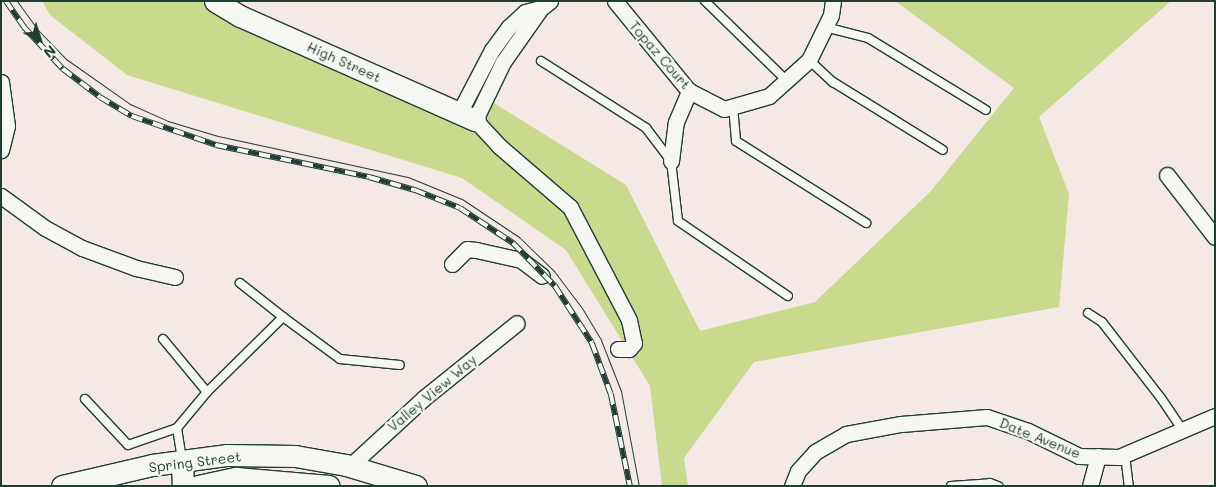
<!DOCTYPE html>
<style>
body{margin:0}
#map{position:relative;width:1216px;height:487px;overflow:hidden;background:#f5e9e5;font-family:Mali,sans-serif}
div>[style]{position:absolute}
[style*='--x']{left:calc(var(--x)*1px);top:calc(var(--y)*1px);width:calc(var(--w)*1px);rotate:calc(var(--a)*1deg)}
.green>*{inset:0;background:#c9d98d}
.roads{filter:drop-shadow(1px 0 #1f3d34) drop-shadow(-1px 0 #1f3d34) drop-shadow(0 1px #1f3d34) drop-shadow(0 -1px #1f3d34)}
.lane>*{height:8px;margin:-4px;padding:0 4px;transform-origin:4px;border-radius:4px;background:#f6f6f2}
.street>*{height:15px;margin:-7.5px;padding:0 7.5px;transform-origin:7.5px;border-radius:7.5px;background:#f6f6f2}
.secondary>*{height:21px;margin:-10.5px;padding:0 10.5px;transform-origin:10.5px;border-radius:10.5px;background:#f6f6f2}
.tram>*{height:1px;margin:-0.5px;padding:0 0.5px;transform-origin:0.5px;border-radius:0.5px;background:#1f3d34}
.rail>*{height:5.5px;margin-top:-2.75px;transform-origin:0;background:repeating-linear-gradient(90deg,#f6f6f2 0 11px,#1f3d34 0 22px);box-sizing:border-box;border-block:1px solid #1f3d34}
span{translate:-50% -50%;white-space:nowrap;text-align:center;line-height:1.15;-webkit-text-stroke:4.5px #f6f6f2;paint-order:stroke}
.street-label{font-size:14px;color:#1f3d34}
.frame{position:absolute;inset:0;border:2px solid #1f3d34;pointer-events:none}
.north{position:absolute;left:15px;top:15px;width:50px;height:50px;-webkit-text-stroke:4px #f6f6f2;paint-order:stroke;rotate:140deg;font-size:14px;font-weight:700;line-height:20px;text-align:center;color:#1f3d34}
.north::after{content:'';display:block;margin:auto;width:18px;height:22px;background:#1f3d34;clip-path:polygon(50% 0,100% 100%,50% 72%,0 100%)}
</style>
<div id="map">
<div class="green">
<div style="clip-path:polygon(42px 1px,228px 1px,475px 120px,489px 100px,626px 185px,700px 331px,815px 302px,930px 192px,1014px 88px,895px 1px,1171px 1px,1039px 117px,1069px 194px,1059px 307px,754px 362px,684px 458px,688px 486px,662px 486px,650px 386px,566px 250px,462px 178px,127px 75px,50px 15px)"></div>
</div>
<div class="roads">
<div class="lane">
<div style="--x:705;--y:1;--w:113;--a:44.3"></div>
<div style="--x:825;--y:27;--w:44;--a:14.3"></div>
<div style="--x:868;--y:38;--w:138;--a:31.4"></div>
<div style="--x:809;--y:60;--w:33;--a:43"></div>
<div style="--x:833;--y:82;--w:129;--a:31.7"></div>
<div style="--x:541;--y:61;--w:125;--a:32.5"></div>
<div style="--x:646;--y:128;--w:41;--a:52.9"></div>
<div style="--x:671;--y:161;--w:60;--a:83.3"></div>
<div style="--x:678;--y:221;--w:133;--a:34.3"></div>
<div style="--x:733;--y:106;--w:35;--a:85"></div>
<div style="--x:736;--y:141;--w:154;--a:32.2"></div>
<div style="--x:1088;--y:313;--w:17;--a:33"></div>
<div style="--x:1102;--y:322;--w:96;--a:52.2"></div>
<div style="--x:1161;--y:398;--w:37;--a:56"></div>
<div style="--x:283;--y:317;--w:71;--a:36.4"></div>
<div style="--x:340;--y:359;--w:60;--a:5.7"></div>
<div style="--x:163;--y:339;--w:69;--a:50.3"></div>
<div style="--x:207;--y:392;--w:47;--a:129.8"></div>
<div style="--x:207;--y:392;--w:107;--a:-44.6"></div>
<div style="--x:283;--y:317;--w:55;--a:-141.7"></div>
<div style="--x:85;--y:399;--w:63;--a:46.9"></div>
<div style="--x:128;--y:445;--w:52;--a:-19.1"></div>
<div style="--x:177;--y:428;--w:31;--a:81"></div>
<div style="--x:1125;--y:455;--w:31;--a:83"></div>
<div style="--x:951;--y:486;--w:39;--a:-4"></div>
<div style="--x:990;--y:483;--w:9;--a:21"></div>
</div>
<div class="street">
<div style="--x:550;--y:1;--w:11;--a:142"></div>
<div style="--x:541;--y:8;--w:66;--a:125.1"></div>
<div style="--x:503;--y:62;--w:64;--a:115.8"></div>
<div style="--x:475;--y:120;--w:35;--a:47"></div>
<div style="--x:499;--y:146;--w:94;--a:40.7"></div>
<div style="--x:570;--y:207;--w:127;--a:62.4"></div>
<div style="--x:629;--y:320;--w:24;--a:78"></div>
<div style="--x:634;--y:343;--w:8;--a:130"></div>
<div style="--x:629;--y:349;--w:11;--a:180"></div>
<div style="--x:615;--y:1;--w:117;--a:50.6"></div>
<div style="--x:689;--y:91;--w:39;--a:27"></div>
<div style="--x:724;--y:109;--w:47;--a:-16.1"></div>
<div style="--x:769;--y:96;--w:54;--a:-42"></div>
<div style="--x:809;--y:60;--w:50;--a:-63.9"></div>
<div style="--x:831;--y:15;--w:14;--a:-82"></div>
<div style="--x:1;--y:82;--w:44;--a:82.2"></div>
<div style="--x:7;--y:126;--w:25;--a:104"></div>
<div style="--x:459;--y:113;--w:71;--a:-62.4"></div>
<div style="--x:492;--y:50;--w:29;--a:-54"></div>
<div style="--x:509;--y:27;--w:22;--a:-43"></div>
<div style="--x:525;--y:12;--w:16;--a:-14"></div>
<div style="--x:671;--y:161;--w:39;--a:-83"></div>
<div style="--x:676;--y:122;--w:34;--a:-67"></div>
<div style="--x:1167;--y:175;--w:78;--a:52.3"></div>
<div style="--x:1;--y:196;--w:54;--a:36"></div>
<div style="--x:45;--y:228;--w:42;--a:28.4"></div>
<div style="--x:82;--y:248;--w:58;--a:20.3"></div>
<div style="--x:136;--y:268;--w:40;--a:13"></div>
<div style="--x:452;--y:264;--w:21;--a:-45"></div>
<div style="--x:467;--y:249;--w:9;--a:6"></div>
<div style="--x:476;--y:250;--w:46;--a:12.5"></div>
<div style="--x:521;--y:260;--w:26;--a:37"></div>
<div style="--x:350;--y:466;--w:100;--a:-42.6"></div>
<div style="--x:424;--y:398;--w:119;--a:-38.9"></div>
<div style="--x:792;--y:486;--w:16;--a:-68"></div>
<div style="--x:798;--y:471;--w:25;--a:-48"></div>
<div style="--x:815;--y:452;--w:36;--a:-30"></div>
<div style="--x:846;--y:434;--w:56;--a:-10.3"></div>
<div style="--x:901;--y:424;--w:86;--a:-4.7"></div>
<div style="--x:987;--y:417;--w:43;--a:18.9"></div>
<div style="--x:1028;--y:431;--w:57;--a:26.1"></div>
<div style="--x:1079;--y:456;--w:40;--a:1.4"></div>
<div style="--x:1119;--y:457;--w:104;--a:-23.1"></div>
<div style="--x:1090;--y:486;--w:31;--a:-75"></div>
</div>
<div class="secondary">
<div style="--x:215;--y:1;--w:29;--a:31"></div>
<div style="--x:240;--y:16;--w:257;--a:23.9"></div>
<div style="--x:182;--y:461;--w:25;--a:88"></div>
<div style="--x:62;--y:486;--w:92;--a:-13.1"></div>
<div style="--x:152;--y:465;--w:76;--a:-7.6"></div>
<div style="--x:227;--y:455;--w:68;--a:0.8"></div>
<div style="--x:295;--y:456;--w:52;--a:10"></div>
<div style="--x:346;--y:465;--w:73;--a:16.7"></div>
<div style="--x:198;--y:486;--w:39;--a:-12"></div>
<div style="--x:236;--y:478;--w:93;--a:4.9"></div>
</div>
</div>
<div class="tram">
<div style="--x:17;--y:1;--w:37;--a:54"></div>
<div style="--x:39;--y:31;--w:39;--a:46"></div>
<div style="--x:66;--y:59;--w:78;--a:35.1"></div>
<div style="--x:130;--y:104;--w:42;--a:24.1"></div>
<div style="--x:168;--y:121;--w:52;--a:16.7"></div>
<div style="--x:218;--y:136;--w:194;--a:12.2"></div>
<div style="--x:408;--y:177;--w:58;--a:22.2"></div>
<div style="--x:462;--y:199;--w:69;--a:33.7"></div>
<div style="--x:519;--y:237;--w:49;--a:44.2"></div>
<div style="--x:554;--y:271;--w:46;--a:52.9"></div>
<div style="--x:582;--y:308;--w:37;--a:59"></div>
<div style="--x:601;--y:340;--w:55;--a:68.6"></div>
<div style="--x:621;--y:391;--w:97;--a:79.3"></div>
</div>
<div class="rail">
<div style="--x:6;--y:1;--w:32;--a:55"></div>
<div style="--x:24;--y:27;--w:57;--a:47.1"></div>
<div style="--x:63;--y:69;--w:46;--a:37.1"></div>
<div style="--x:100;--y:97;--w:37;--a:31"></div>
<div style="--x:132;--y:116;--w:89;--a:19"></div>
<div style="--x:216;--y:145;--w:156;--a:11.8"></div>
<div style="--x:369;--y:177;--w:48;--a:15.8"></div>
<div style="--x:415;--y:190;--w:48;--a:21.8"></div>
<div style="--x:460;--y:208;--w:64;--a:33.4"></div>
<div style="--x:513;--y:243;--w:60;--a:45.7"></div>
<div style="--x:555;--y:286;--w:68;--a:57"></div>
<div style="--x:592;--y:343;--w:54;--a:69.6"></div>
<div style="--x:611;--y:394;--w:94;--a:78.3"></div>
</div>
<div class="street-label">
<span style="left:660px;top:55px;rotate:49deg">Topaz Court</span>
<span style="left:344px;top:62px;rotate:24deg">High Street</span>
<span style="left:432px;top:393px;rotate:-40deg">Valley View Way</span>
<span style="left:1040px;top:438px;rotate:22deg">Date Avenue</span>
<span style="left:195px;top:462px;rotate:-7deg">Spring Street</span>
</div>
<div class="frame"></div>
<div class="north">N</div>
</div>
